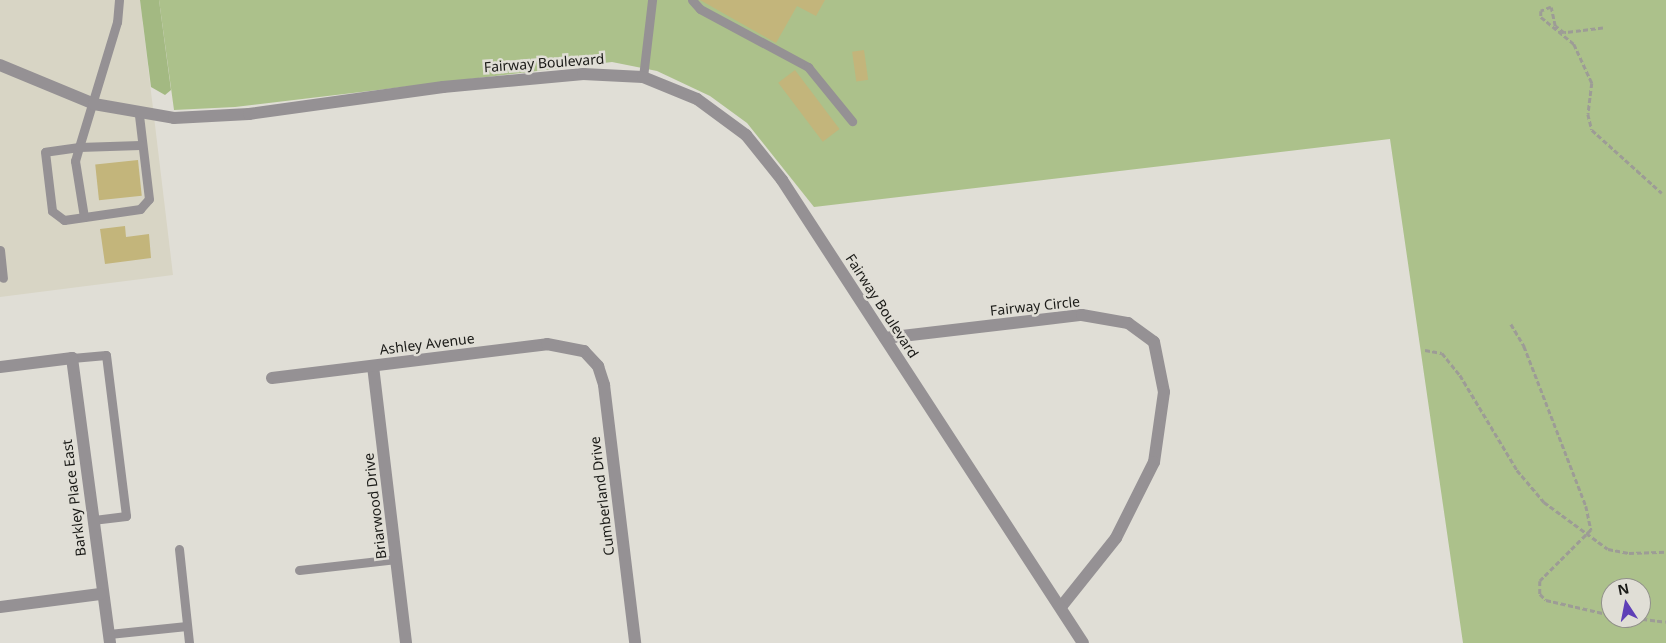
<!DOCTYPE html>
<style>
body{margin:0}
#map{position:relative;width:1666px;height:643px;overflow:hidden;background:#e0ded6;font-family:"Noto Sans",sans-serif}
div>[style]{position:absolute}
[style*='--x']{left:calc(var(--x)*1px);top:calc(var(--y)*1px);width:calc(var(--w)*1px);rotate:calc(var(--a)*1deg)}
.built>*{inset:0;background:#d8d5c5}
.green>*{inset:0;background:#acc18b}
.forest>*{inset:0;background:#a3b982}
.building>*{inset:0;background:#c3b57b;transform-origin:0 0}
.path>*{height:2.5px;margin-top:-1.25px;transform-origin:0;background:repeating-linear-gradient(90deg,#9d9c96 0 5px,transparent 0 7.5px)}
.service>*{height:9px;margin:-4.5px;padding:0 4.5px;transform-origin:4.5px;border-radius:4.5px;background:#959194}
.minor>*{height:12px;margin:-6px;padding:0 6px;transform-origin:6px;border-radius:6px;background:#959194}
.tertiary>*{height:12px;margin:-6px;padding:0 6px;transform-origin:6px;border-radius:6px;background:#959194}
span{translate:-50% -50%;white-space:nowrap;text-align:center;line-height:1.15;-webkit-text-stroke:5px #e0ded6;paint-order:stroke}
.street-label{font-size:14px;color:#1a1a17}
.north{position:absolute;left:1601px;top:578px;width:50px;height:50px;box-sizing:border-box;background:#e0ded6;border:1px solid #91908a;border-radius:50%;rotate:349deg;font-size:14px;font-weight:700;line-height:20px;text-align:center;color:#1a1a17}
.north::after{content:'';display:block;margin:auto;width:18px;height:22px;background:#5e3fb7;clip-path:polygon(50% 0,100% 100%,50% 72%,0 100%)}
</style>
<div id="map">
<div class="built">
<div style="clip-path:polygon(0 0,140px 0,173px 275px,0 297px)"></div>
</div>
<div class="green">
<div style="clip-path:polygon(evenodd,159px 0,1666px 0,1666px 643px,1463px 643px,1390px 139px,814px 207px,747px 123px,710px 96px,657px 71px,612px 62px,235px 107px,174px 110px,159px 0,1611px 588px,1641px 588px,1641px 618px,1611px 618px,1611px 588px)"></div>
</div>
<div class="forest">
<div style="clip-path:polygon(140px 0,159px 0,171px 90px,165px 95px,151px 87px)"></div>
</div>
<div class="building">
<div style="clip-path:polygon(700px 0,825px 0,816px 16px,797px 6px,776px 43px)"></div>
<div style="left:864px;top:50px;width:30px;height:12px;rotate:82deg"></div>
<div style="left:795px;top:70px;width:74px;height:21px;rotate:53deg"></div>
<div style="left:138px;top:160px;width:36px;height:43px;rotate:84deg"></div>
<div style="clip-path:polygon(125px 226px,126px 237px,149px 234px,151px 258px,105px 264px,100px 229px)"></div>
</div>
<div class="path">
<div style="--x:1603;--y:28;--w:39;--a:173"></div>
<div style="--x:1564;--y:33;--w:11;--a:-142"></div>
<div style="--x:1555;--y:26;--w:19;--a:-102"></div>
<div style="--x:1551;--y:7;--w:11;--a:158"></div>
<div style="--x:1541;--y:11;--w:6;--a:90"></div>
<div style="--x:1541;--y:17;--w:43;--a:39.3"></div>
<div style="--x:1574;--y:44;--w:43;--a:65.2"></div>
<div style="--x:1592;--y:83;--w:31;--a:97"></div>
<div style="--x:1588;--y:114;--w:16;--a:76"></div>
<div style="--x:1592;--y:130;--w:94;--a:42"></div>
<div style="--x:1511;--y:324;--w:26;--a:59"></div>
<div style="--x:1524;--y:346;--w:172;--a:68.8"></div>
<div style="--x:1586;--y:506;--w:25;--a:78"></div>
<div style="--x:1591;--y:530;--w:72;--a:135"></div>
<div style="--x:1540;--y:581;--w:13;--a:90"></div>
<div style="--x:1540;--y:594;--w:8;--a:45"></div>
<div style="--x:1546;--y:600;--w:67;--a:13"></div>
<div style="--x:1425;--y:350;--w:17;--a:10"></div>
<div style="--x:1442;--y:353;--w:28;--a:51"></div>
<div style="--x:1460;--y:375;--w:111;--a:59"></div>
<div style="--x:1517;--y:470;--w:42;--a:49.8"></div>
<div style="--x:1544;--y:502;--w:79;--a:36.3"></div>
<div style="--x:1608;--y:549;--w:21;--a:11"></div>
<div style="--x:1629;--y:553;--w:37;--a:-2"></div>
<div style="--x:1635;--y:618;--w:31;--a:7"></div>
</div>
<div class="service">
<div style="--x:119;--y:0;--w:22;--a:95"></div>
<div style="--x:117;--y:22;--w:131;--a:106.9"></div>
<div style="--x:79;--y:147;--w:34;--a:172"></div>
<div style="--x:45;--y:152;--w:59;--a:83.2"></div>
<div style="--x:52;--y:211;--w:15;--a:37"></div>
<div style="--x:64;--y:220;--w:77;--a:-8.2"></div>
<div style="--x:140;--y:209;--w:13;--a:-48"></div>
<div style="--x:149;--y:199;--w:85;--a:-96.8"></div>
<div style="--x:692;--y:0;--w:12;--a:48"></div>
<div style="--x:700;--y:9;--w:123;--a:28.2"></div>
<div style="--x:808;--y:67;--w:70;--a:50.8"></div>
<div style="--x:643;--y:77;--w:78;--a:-83.3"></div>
<div style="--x:84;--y:217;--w:57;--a:-99.1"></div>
<div style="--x:75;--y:161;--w:15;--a:-74"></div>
<div style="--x:79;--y:147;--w:61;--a:-1.9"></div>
<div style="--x:0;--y:250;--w:28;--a:84"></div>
<div style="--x:72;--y:358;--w:34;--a:-5"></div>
<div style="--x:106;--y:355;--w:162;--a:82.9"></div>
<div style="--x:126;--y:516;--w:34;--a:173"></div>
<div style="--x:179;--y:549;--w:95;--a:83.9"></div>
<div style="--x:299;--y:570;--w:98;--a:-6.5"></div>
<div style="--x:109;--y:634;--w:78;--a:-5.9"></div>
</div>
<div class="minor">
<div style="--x:885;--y:338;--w:198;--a:-6.7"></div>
<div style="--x:1082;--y:315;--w:47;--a:9.9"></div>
<div style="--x:1128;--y:323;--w:32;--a:36"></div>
<div style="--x:1154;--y:342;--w:51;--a:78.7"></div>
<div style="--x:1164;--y:392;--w:71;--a:98.1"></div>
<div style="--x:1154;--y:462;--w:85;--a:116.6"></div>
<div style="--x:1116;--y:538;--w:88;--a:128.6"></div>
<div style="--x:373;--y:366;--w:279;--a:83.2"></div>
<div style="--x:0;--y:367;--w:73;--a:-7.1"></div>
<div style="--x:72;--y:358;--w:288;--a:82.4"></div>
<div style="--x:272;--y:378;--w:277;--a:-7"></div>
<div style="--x:547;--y:344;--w:38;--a:11"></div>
<div style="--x:584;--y:351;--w:21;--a:47"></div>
<div style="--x:598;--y:366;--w:20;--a:72"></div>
<div style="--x:604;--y:385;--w:260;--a:83.1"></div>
<div style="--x:0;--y:607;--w:101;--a:-7.4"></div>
</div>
<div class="tertiary">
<div style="--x:0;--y:65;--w:102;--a:22.5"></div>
<div style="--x:94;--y:104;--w:81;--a:9.9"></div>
<div style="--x:174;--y:118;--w:75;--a:-3.1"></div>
<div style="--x:249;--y:114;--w:196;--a:-7.9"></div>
<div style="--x:443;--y:87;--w:141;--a:-5.3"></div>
<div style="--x:583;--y:74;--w:60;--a:2.9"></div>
<div style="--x:643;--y:77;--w:58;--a:22.2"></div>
<div style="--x:697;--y:99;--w:61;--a:36.3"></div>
<div style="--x:746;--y:135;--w:58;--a:51.3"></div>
<div style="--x:782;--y:180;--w:552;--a:56.97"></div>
</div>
<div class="street-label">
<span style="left:544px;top:63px;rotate:-4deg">Fairway Boulevard</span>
<span style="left:882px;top:306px;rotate:57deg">Fairway Boulevard</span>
<span style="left:1035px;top:306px;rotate:-6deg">Fairway Circle</span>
<span style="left:427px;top:344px;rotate:-7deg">Ashley Avenue</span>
<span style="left:602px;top:496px;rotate:-97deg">Cumberland Drive</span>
<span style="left:74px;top:498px;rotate:-97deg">Barkley Place East</span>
<span style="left:375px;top:506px;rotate:-97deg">Briarwood Drive</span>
</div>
<div class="north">N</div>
</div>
